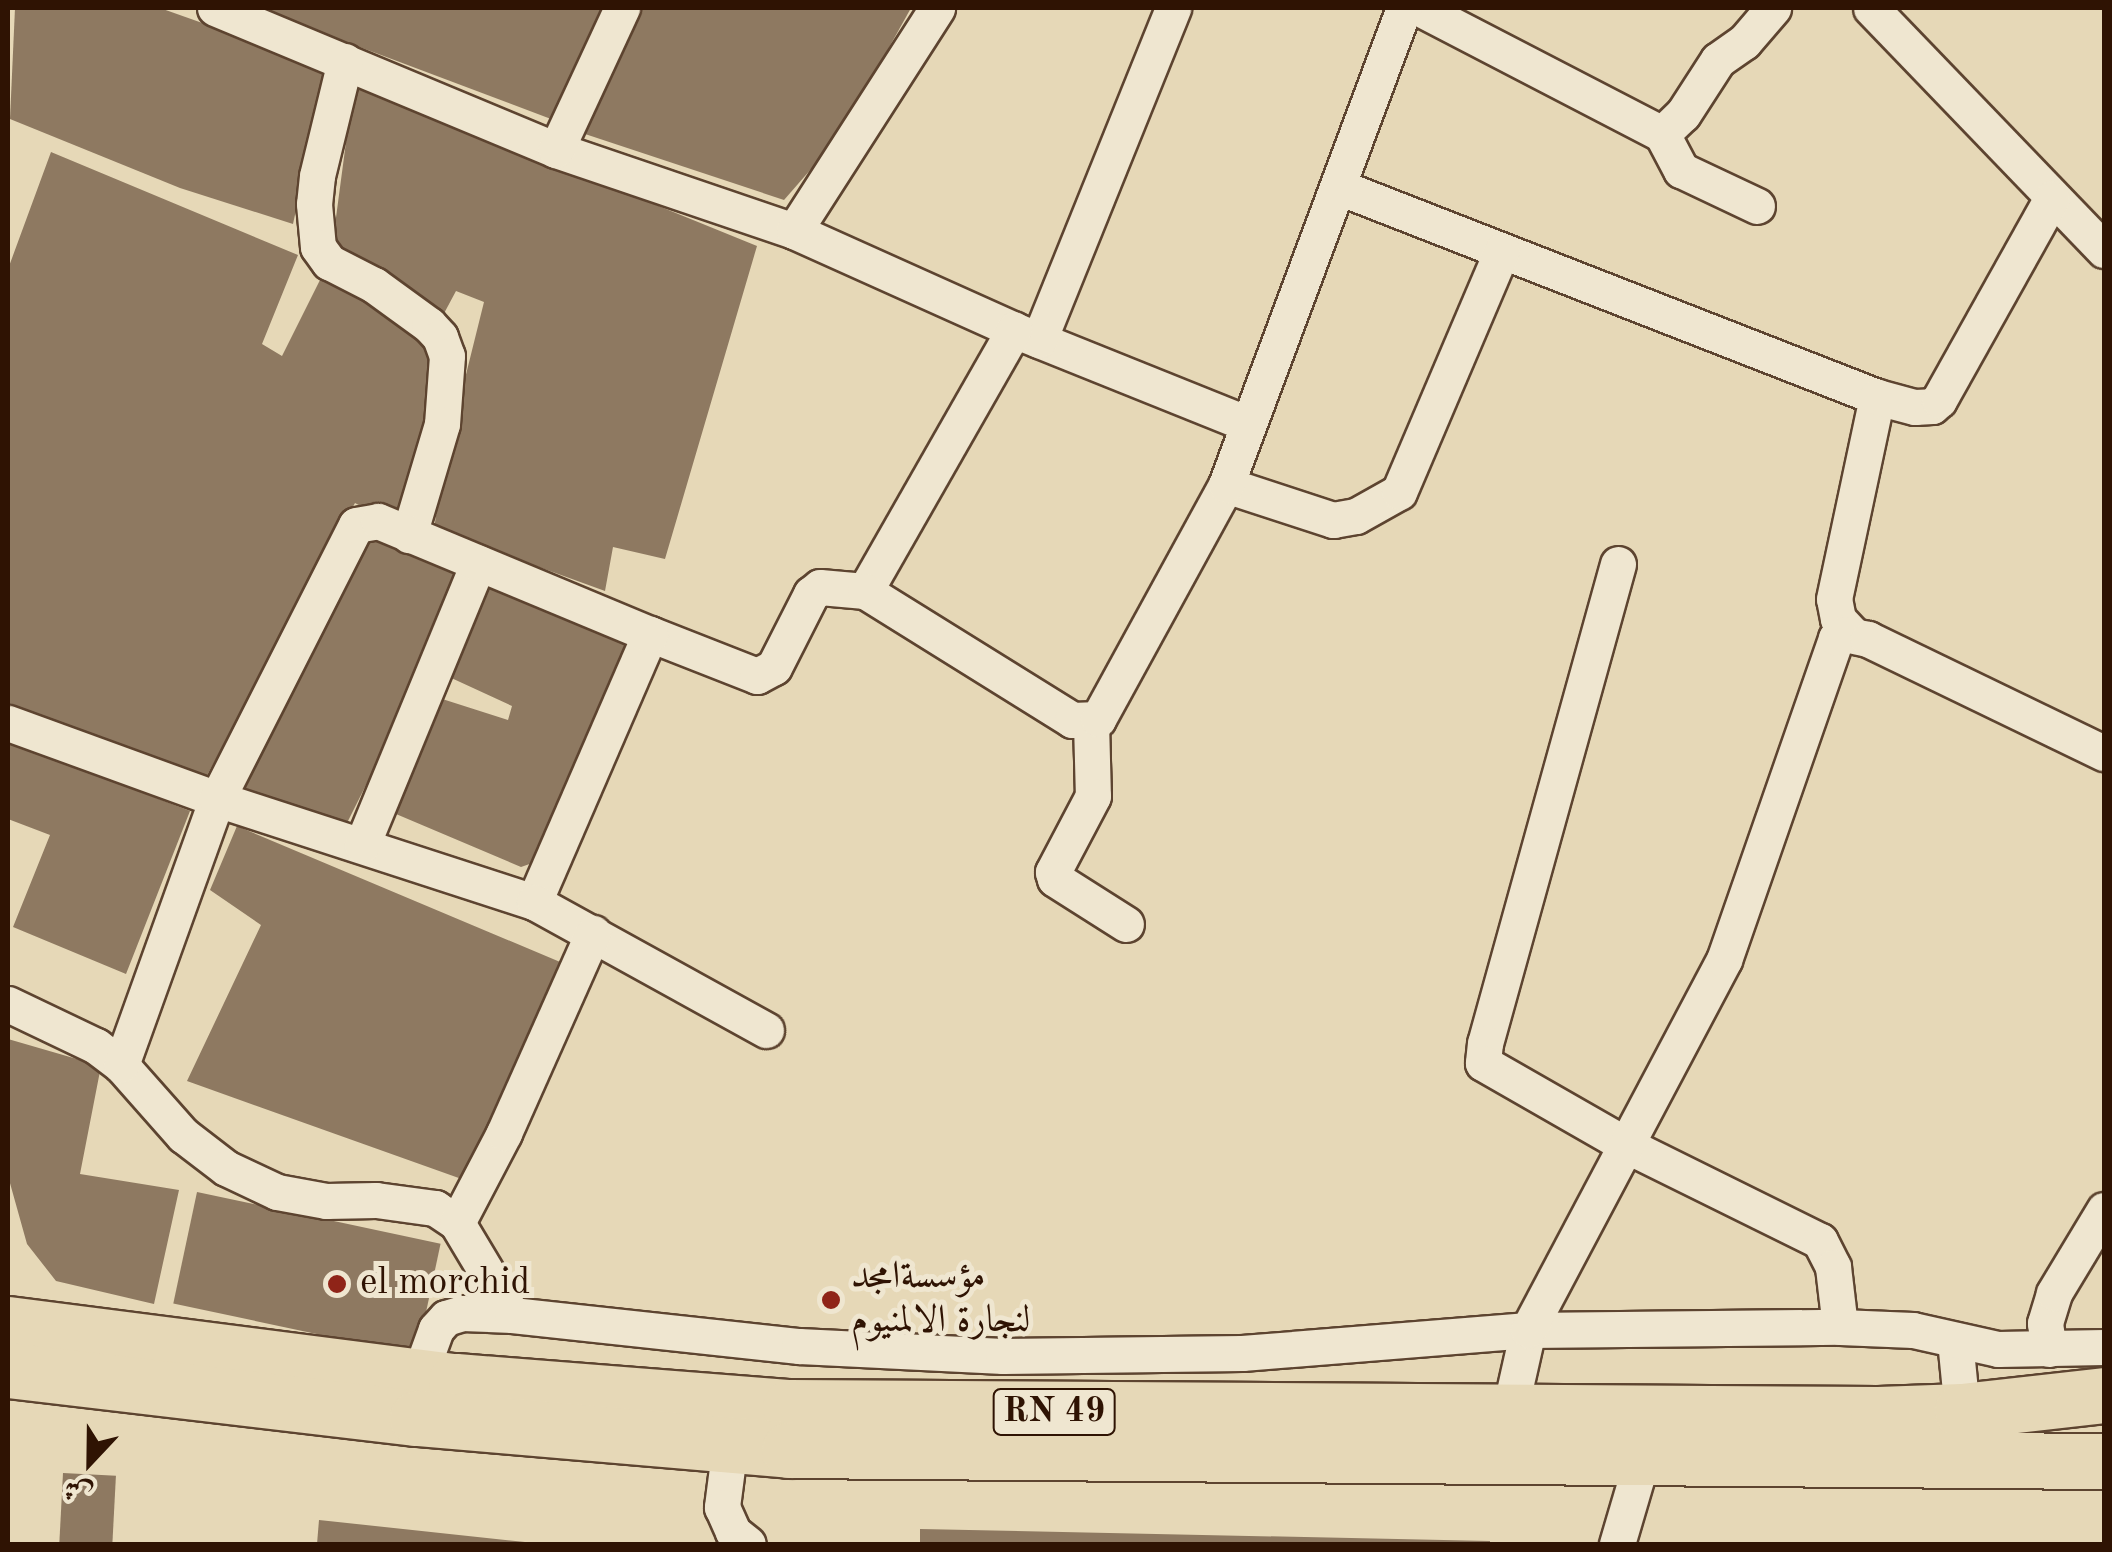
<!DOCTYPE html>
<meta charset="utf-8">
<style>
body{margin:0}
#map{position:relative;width:2112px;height:1552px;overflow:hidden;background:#e6d8b7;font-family:"Old Standard TT",Amiri,serif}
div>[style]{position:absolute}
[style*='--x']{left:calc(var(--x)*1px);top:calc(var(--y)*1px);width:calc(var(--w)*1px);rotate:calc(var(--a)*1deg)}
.building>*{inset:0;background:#8e7961;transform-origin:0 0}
.roads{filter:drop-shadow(2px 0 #5d4430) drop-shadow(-2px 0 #5d4430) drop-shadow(0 2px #5d4430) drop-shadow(0 -2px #5d4430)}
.minor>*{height:35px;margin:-17.5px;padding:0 17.5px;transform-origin:17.5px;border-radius:17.5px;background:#efe6d0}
.primary>*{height:55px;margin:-27.5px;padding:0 27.5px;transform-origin:27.5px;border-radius:27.5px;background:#e6d8b7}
.dots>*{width:28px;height:28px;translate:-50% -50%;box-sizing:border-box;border:5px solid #efe6d0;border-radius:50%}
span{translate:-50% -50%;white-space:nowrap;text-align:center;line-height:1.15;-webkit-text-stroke:10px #efe6d0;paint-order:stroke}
.shield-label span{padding:2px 8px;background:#efe6d0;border:2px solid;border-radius:8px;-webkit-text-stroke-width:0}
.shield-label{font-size:35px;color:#2f1303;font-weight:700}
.poi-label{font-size:38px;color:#2f1303}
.left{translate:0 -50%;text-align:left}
.frame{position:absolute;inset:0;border:10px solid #2f1303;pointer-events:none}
.north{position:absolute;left:40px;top:1412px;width:100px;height:100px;-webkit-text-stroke:8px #efe6d0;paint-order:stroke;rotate:202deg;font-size:28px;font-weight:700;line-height:40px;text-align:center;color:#2f1303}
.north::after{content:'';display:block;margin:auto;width:35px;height:45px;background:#2f1303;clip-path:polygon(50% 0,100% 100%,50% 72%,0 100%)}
</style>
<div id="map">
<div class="building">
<div style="clip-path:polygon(15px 8px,160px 8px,327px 67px,293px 224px,180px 188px,10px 119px)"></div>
<div style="clip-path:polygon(256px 8px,604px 8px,551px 119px)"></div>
<div style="clip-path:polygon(637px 8px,911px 8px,839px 137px,784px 200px,579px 132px)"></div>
<div style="clip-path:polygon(354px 82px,757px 246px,665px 559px,613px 547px,605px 591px,434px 529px,444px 463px,484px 302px,456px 291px,441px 319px,331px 255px)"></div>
<div style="clip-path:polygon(51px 152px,298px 255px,262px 344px,282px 356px,325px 270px,437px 350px,427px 456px,396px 525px,355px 503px,199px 790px,8px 715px,8px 269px)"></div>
<div style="clip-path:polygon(365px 536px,463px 568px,431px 655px,347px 823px,236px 785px)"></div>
<div style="clip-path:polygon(485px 578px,638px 637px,541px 860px,521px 867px,396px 814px,436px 697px,508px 720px,512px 706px,447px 676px)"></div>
<div style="clip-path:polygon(8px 741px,190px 811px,126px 974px,13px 927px,50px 835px,8px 819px)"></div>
<div style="clip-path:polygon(237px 826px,572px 967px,470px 1182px,187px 1081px,261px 925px,210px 890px)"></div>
<div style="clip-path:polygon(8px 1039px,101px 1066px,80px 1174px,179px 1190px,154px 1304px,56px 1281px,27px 1244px,8px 1176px)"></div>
<div style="left:197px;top:1192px;width:249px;height:114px;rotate:12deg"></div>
<div style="left:63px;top:1473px;width:53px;height:71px;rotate:3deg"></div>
<div style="clip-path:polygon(319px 1520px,525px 1542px,525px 1544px,317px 1544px)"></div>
<div style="clip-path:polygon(920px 1529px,1490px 1541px,1490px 1544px,920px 1544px)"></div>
</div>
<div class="roads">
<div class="minor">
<div style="--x:215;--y:8;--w:369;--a:22.6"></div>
<div style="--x:556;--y:150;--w:251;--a:18.8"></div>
<div style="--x:794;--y:231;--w:241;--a:24.2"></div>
<div style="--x:1014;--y:330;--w:252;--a:21.9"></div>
<div style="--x:1419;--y:8;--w:274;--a:27.4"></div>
<div style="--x:1662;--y:134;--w:29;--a:-44"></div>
<div style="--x:1683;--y:114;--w:64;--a:-57.1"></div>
<div style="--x:1718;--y:60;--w:32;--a:-35"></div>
<div style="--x:1744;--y:42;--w:45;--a:-49.5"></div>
<div style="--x:1871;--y:8;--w:336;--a:46.1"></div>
<div style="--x:345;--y:61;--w:118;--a:103.7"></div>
<div style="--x:317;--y:176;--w:28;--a:96"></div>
<div style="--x:314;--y:204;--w:43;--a:84.7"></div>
<div style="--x:318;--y:247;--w:19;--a:54"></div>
<div style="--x:329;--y:262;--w:51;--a:27.1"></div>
<div style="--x:374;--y:285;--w:68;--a:36"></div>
<div style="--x:429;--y:325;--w:16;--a:47"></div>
<div style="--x:440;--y:337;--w:20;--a:70"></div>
<div style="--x:447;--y:356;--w:68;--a:94.2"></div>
<div style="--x:442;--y:424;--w:116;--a:106.6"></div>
<div style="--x:1662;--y:134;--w:41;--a:62.2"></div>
<div style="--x:1681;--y:170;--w:84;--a:25.3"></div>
<div style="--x:556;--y:150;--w:157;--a:-65.1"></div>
<div style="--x:1339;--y:187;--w:578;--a:21.32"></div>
<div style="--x:794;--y:231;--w:265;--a:-57.3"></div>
<div style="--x:1039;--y:340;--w:358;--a:-68"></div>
<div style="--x:1226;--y:485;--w:113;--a:18.1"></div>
<div style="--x:1333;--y:520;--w:23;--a:-10"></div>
<div style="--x:1356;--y:516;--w:49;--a:-29.2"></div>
<div style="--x:1399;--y:492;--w:262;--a:-66.9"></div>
<div style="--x:1618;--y:564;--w:497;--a:105.5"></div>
<div style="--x:1485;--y:1043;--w:20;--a:96"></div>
<div style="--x:1483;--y:1063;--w:167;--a:29.8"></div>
<div style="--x:1628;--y:1146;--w:214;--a:26.3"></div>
<div style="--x:1820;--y:1241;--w:29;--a:63"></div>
<div style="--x:1833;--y:1267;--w:60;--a:83.3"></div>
<div style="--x:865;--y:591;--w:301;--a:-60.3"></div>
<div style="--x:1853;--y:635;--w:22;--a:-133"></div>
<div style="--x:1838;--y:619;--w:20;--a:-101"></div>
<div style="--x:1834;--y:599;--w:207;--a:-78"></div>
<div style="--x:1877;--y:397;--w:39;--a:15"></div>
<div style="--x:1915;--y:407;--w:17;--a:-3"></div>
<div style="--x:1932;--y:406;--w:9;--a:-41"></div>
<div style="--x:1939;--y:400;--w:231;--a:-60.8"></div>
<div style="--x:1091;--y:722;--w:74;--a:88.5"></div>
<div style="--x:1093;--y:796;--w:86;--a:117.8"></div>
<div style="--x:1053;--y:872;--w:7;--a:74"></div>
<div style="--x:1055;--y:879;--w:84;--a:32.4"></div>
<div style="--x:8;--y:723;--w:222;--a:20"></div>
<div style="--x:217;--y:799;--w:333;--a:18"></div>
<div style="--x:534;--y:902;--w:292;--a:-66.6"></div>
<div style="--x:650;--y:634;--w:115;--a:21.4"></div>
<div style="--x:757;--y:676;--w:19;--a:-28"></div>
<div style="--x:774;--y:667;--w:82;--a:-63.1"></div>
<div style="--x:811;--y:594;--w:11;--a:-38"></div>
<div style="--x:820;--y:587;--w:45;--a:5.1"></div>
<div style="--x:865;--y:591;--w:244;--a:31.9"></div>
<div style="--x:1072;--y:720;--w:26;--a:-2"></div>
<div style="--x:1098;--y:719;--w:267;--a:-61.3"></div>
<div style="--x:1226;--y:485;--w:509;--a:-69.54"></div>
<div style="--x:362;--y:845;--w:305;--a:-67.6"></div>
<div style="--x:534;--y:902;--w:265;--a:28.9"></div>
<div style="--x:8;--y:1004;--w:98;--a:25.5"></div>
<div style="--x:96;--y:1046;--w:31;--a:37"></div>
<div style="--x:121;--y:1065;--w:94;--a:48.5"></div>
<div style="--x:183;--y:1135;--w:54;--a:37.5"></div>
<div style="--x:226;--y:1168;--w:56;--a:25.2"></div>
<div style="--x:277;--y:1192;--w:50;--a:10.4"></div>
<div style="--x:326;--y:1201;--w:50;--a:-1.1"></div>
<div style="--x:376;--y:1200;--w:60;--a:7.7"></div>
<div style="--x:435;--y:1208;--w:27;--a:34"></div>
<div style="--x:457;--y:1223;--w:107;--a:59.1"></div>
<div style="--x:121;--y:1065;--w:283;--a:-70.2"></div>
<div style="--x:217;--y:799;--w:307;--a:-63.1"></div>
<div style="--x:356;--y:525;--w:22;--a:-10"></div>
<div style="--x:378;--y:521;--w:295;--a:22.6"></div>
<div style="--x:457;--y:1223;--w:102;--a:-62.4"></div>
<div style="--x:504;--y:1133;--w:219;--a:-66"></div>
<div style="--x:1955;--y:1340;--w:71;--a:84.4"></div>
<div style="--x:2049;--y:1349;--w:26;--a:-99"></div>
<div style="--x:2045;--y:1323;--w:31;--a:-73"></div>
<div style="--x:2054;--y:1293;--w:97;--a:-58.9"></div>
<div style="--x:419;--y:1376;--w:50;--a:-70.1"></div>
<div style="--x:436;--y:1329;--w:15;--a:-48"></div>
<div style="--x:446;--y:1318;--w:17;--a:-17"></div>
<div style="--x:462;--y:1313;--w:50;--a:2.3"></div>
<div style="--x:512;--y:1315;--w:289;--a:6.2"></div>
<div style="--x:799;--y:1346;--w:204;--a:2.8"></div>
<div style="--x:1003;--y:1356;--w:239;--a:-0.7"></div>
<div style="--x:1242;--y:1353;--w:287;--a:-4.6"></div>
<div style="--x:1528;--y:1330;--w:312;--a:-0.6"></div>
<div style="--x:1840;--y:1327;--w:73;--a:2.4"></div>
<div style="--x:1913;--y:1330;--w:87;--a:12.6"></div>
<div style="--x:1998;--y:1349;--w:106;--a:-1.1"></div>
<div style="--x:1509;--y:1414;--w:86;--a:-77.3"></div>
<div style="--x:1528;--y:1330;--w:419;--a:-62.1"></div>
<div style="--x:1724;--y:960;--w:341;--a:-70.8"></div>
<div style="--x:1836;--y:638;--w:9;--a:-27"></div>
<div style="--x:1844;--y:634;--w:25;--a:12"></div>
<div style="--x:1868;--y:639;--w:262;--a:25.8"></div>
<div style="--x:730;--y:1445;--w:63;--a:97.4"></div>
<div style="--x:722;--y:1507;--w:27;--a:66"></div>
<div style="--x:733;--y:1532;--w:19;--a:39"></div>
<div style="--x:1617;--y:1544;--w:89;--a:-73.6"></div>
</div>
<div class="primary">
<div style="--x:8;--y:1324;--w:452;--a:7.3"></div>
<div style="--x:456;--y:1381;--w:335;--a:4.5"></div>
<div style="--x:790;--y:1407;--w:1088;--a:0.37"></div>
<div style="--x:1878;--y:1414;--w:84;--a:-2"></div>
<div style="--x:1962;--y:1411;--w:143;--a:-6.4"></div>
<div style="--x:8;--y:1370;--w:412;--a:6.7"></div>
<div style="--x:417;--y:1418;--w:373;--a:4.9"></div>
<div style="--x:789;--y:1450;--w:1315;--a:0.48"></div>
</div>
</div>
<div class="dots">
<div style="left:337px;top:1284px;background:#8f2418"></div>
<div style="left:831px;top:1300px;background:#8f2418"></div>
</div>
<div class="shield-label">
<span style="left:1054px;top:1412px">RN 49</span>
</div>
<div class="poi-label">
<span class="left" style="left:851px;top:1300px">مؤسسةامجد<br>لنجارة الالمنيوم</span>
<span class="left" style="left:360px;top:1284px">el morchid</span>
</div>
<div class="frame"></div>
<div class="north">ش</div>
</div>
